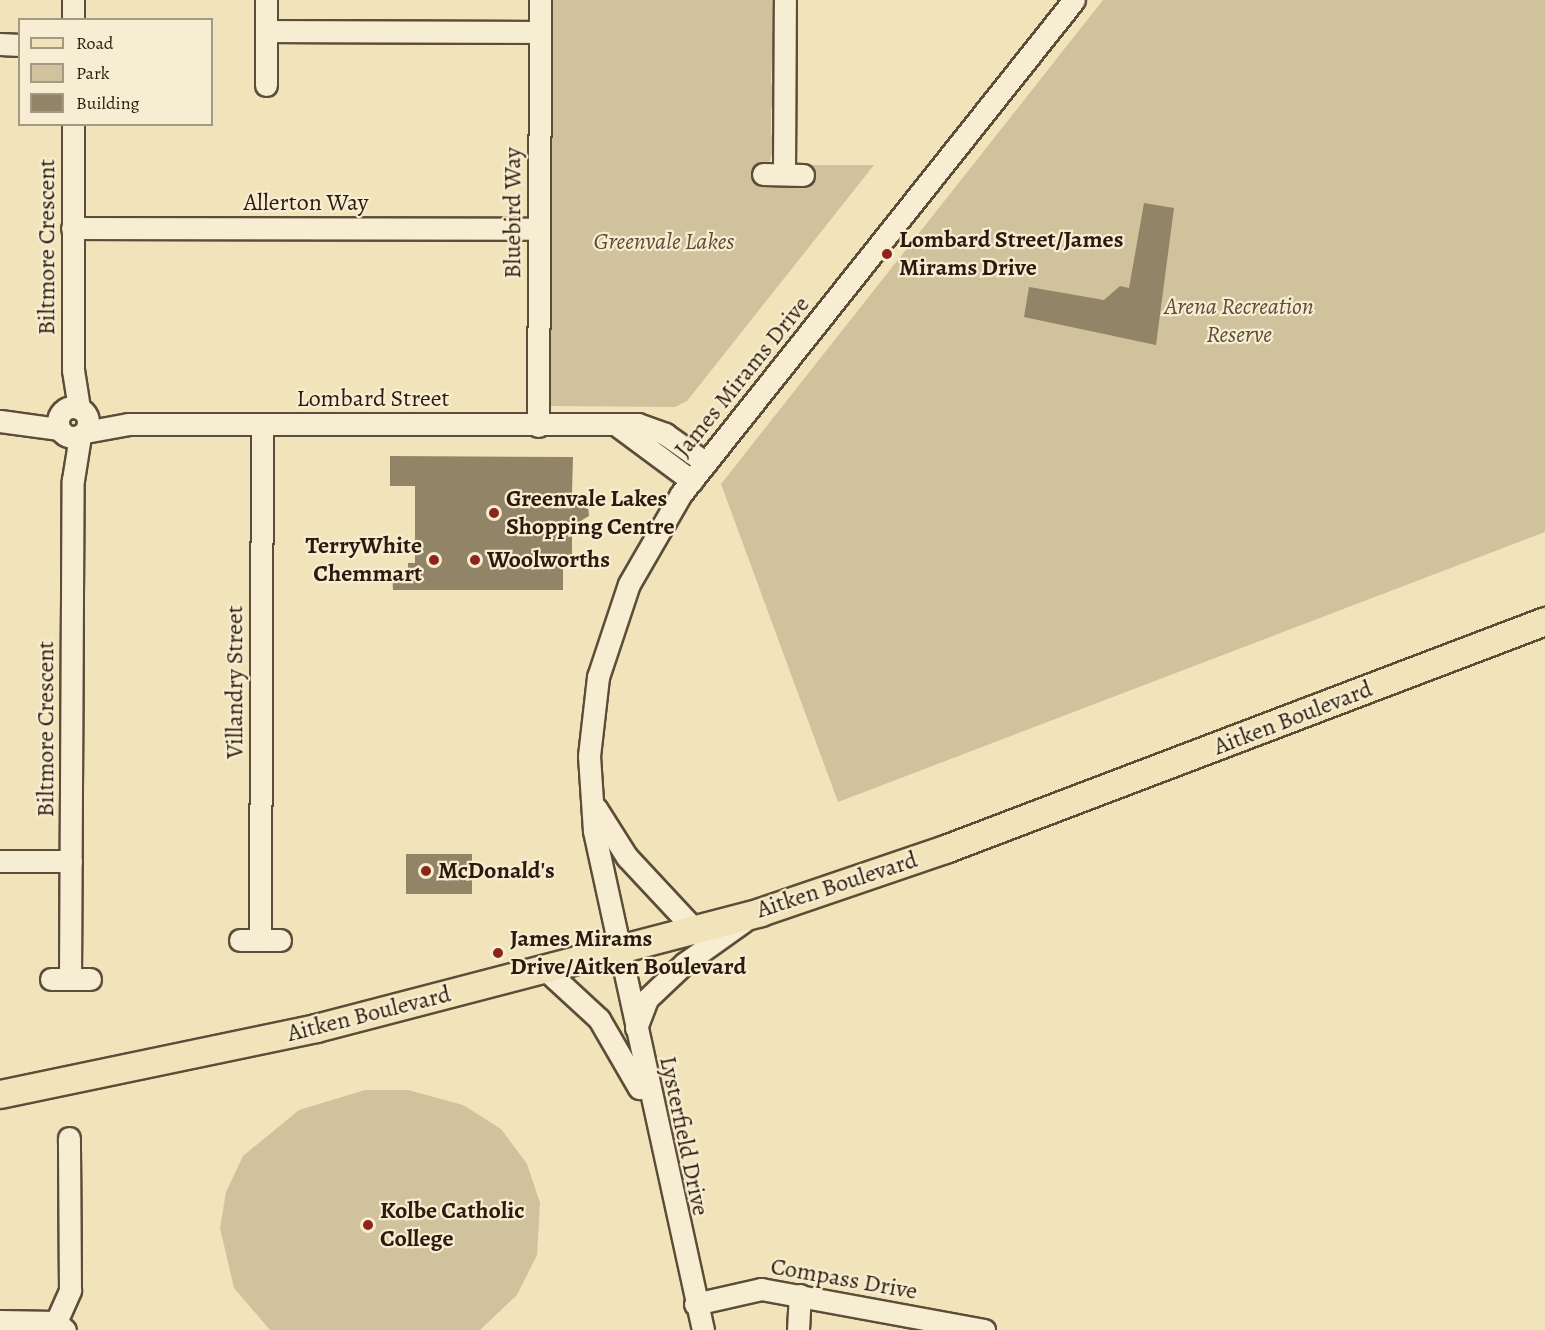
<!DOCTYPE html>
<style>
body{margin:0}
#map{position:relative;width:1545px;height:1330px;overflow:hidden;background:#f1e4ba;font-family:Alegreya,serif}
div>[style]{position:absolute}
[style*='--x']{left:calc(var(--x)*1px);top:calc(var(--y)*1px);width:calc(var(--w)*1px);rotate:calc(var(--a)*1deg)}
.green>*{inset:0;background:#d0c29c}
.building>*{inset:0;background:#928466;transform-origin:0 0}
.roads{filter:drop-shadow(2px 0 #5d4d38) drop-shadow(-2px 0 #5d4d38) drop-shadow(0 2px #5d4d38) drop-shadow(0 -2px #5d4d38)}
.minor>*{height:21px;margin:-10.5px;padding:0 10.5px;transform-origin:10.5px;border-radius:10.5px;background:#f6edd2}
.minor>.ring{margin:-10.5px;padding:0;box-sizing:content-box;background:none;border:21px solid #f6edd2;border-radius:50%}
.major>*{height:27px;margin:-13.5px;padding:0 13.5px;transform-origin:13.5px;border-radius:13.5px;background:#f1e4ba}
.dots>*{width:16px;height:16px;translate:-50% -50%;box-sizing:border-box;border:3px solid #f6edd2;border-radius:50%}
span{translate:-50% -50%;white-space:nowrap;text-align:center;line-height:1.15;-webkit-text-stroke:4.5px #f6edd2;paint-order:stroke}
.street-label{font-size:24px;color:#2c1b0c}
.poi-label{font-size:24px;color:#2c1b0c;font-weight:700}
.left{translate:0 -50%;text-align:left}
.right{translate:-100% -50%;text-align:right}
.park-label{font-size:24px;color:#5d4d37;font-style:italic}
.legend{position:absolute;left:18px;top:18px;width:195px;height:108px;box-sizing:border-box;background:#f6edd2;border:2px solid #a59983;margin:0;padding:8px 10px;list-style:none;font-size:18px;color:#2c1b0c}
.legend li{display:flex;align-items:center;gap:12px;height:30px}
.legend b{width:30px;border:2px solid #a59983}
</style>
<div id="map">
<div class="green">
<div style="clip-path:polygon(549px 0,775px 0,772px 30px,778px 47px,772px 54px,771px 83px,777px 102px,771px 109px,771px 134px,776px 142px,763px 181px,769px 188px,794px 188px,808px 165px,874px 165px,687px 401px,675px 407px,550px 406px,549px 402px)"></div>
<div style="clip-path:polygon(1103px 0,1545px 0,1545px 532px,838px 802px,721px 484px)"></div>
<div style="clip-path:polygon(365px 1090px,408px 1090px,463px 1105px,501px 1129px,527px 1164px,540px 1203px,537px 1255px,517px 1295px,480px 1330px,270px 1330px,234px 1288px,220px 1228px,226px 1192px,243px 1156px,299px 1110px)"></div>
</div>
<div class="building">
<div style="clip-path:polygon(1144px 203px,1174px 208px,1156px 345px,1024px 317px,1029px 287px,1104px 300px,1120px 286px,1129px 288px)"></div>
<div style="clip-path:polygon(390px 456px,573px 457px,572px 493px,587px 494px,589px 516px,572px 526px,572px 564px,563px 564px,563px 590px,393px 590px,392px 572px,408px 572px,408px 563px,415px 563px,415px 486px,390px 486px)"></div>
<div style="left:406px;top:854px;width:66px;height:40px"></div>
</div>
<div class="roads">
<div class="minor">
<div style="--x:73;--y:20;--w:20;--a:-90"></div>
<div style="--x:266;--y:31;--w:274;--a:0.2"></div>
<div style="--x:0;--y:44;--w:20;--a:3"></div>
<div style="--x:266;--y:85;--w:85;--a:-90"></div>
<div style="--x:73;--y:124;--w:246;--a:90"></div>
<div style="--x:73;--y:370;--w:39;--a:81"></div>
<div style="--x:763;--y:174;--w:40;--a:1.4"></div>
<div style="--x:784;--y:174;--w:174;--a:-89.7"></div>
<div style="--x:72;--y:228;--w:467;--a:0.1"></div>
<div class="ring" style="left:58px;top:407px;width:9px;height:9px"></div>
<div style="--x:0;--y:421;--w:60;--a:7.7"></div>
<div style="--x:538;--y:426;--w:426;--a:-89.7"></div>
<div style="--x:618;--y:426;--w:92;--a:36.6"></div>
<div style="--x:85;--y:432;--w:45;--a:-10.3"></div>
<div style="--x:129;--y:424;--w:509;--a:0"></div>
<div style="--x:638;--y:424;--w:29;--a:20"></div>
<div style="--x:665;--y:434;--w:50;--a:35.3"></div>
<div style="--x:596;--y:808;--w:58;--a:57.7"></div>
<div style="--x:627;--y:857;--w:100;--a:47"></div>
<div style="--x:0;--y:861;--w:71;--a:0"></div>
<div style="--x:240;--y:940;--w:40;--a:0"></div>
<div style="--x:260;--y:940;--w:516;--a:-89.78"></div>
<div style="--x:547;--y:971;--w:71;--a:42.7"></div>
<div style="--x:599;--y:1019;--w:80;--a:59.9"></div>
<div style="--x:51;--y:979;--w:39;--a:0"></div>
<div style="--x:70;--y:979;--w:499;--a:-89.7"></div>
<div style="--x:73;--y:480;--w:45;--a:-81"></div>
<div style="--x:636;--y:1028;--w:31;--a:-69"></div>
<div style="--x:647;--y:999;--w:52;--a:-43.5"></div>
<div style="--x:685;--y:963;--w:72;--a:-35.4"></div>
<div style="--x:695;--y:1304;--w:68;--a:-12.8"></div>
<div style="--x:761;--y:1289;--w:227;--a:10.4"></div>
<div style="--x:0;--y:1321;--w:56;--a:1"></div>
<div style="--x:56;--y:1322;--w:12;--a:42"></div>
<div style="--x:56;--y:1322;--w:35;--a:-66"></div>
<div style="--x:70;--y:1290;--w:152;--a:-90.4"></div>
<div style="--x:703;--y:1330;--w:511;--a:-102.32"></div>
<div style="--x:594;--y:831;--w:75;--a:-93.8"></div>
<div style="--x:589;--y:756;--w:80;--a:-83.5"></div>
<div style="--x:598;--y:677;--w:98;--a:-71.6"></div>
<div style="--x:629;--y:584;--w:104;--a:-60"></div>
<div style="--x:681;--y:494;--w:631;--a:-51.5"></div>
<div style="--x:798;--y:1330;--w:35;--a:-87"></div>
</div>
<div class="major">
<div style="--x:0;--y:1094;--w:323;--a:-11.8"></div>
<div style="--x:316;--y:1028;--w:459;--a:-14.6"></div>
<div style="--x:760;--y:912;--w:195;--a:-18.8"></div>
<div style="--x:945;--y:849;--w:642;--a:-20.81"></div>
</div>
</div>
<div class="dots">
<div style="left:887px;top:254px;background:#8f2418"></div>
<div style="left:494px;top:513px;background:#8f2418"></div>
<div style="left:434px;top:560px;background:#8f2418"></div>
<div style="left:475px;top:560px;background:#8f2418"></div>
<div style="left:426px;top:871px;background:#8f2418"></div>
<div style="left:498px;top:953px;background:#8f2418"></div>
<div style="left:368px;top:1225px;background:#8f2418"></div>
</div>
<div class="street-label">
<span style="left:306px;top:203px">Allerton Way</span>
<span style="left:513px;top:213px;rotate:-90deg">Bluebird Way</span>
<span style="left:47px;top:247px;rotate:-90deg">Biltmore Crescent</span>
<span style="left:742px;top:377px;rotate:-51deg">James Mirams Drive</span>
<span style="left:373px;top:399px">Lombard Street</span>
<span style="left:235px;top:682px;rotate:-90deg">Villandry Street</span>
<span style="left:1293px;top:718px;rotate:-21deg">Aitken Boulevard</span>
<span style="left:46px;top:729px;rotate:-90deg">Biltmore Crescent</span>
<span style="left:837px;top:885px;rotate:-18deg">Aitken Boulevard</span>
<span style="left:369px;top:1014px;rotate:-14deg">Aitken Boulevard</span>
<span style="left:684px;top:1136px;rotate:78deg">Lysterfield Drive</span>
<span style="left:844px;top:1279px;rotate:10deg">Compass Drive</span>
</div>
<div class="poi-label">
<span class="left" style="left:899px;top:254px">Lombard Street/James<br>Mirams Drive</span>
<span class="left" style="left:506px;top:513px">Greenvale Lakes<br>Shopping Centre</span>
<span class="right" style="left:422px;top:560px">TerryWhite<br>Chemmart</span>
<span class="left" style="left:487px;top:560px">Woolworths</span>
<span class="left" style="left:438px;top:871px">McDonald's</span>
<span class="left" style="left:510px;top:953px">James Mirams<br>Drive/Aitken Boulevard</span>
<span class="left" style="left:380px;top:1225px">Kolbe Catholic<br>College</span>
</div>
<div class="park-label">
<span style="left:664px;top:242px">Greenvale Lakes</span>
<span style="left:1239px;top:321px">Arena Recreation<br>Reserve</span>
</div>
<ul class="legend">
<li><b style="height:8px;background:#f1e4ba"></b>Road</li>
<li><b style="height:16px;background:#d0c29c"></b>Park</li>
<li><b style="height:16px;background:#928466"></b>Building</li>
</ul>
</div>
